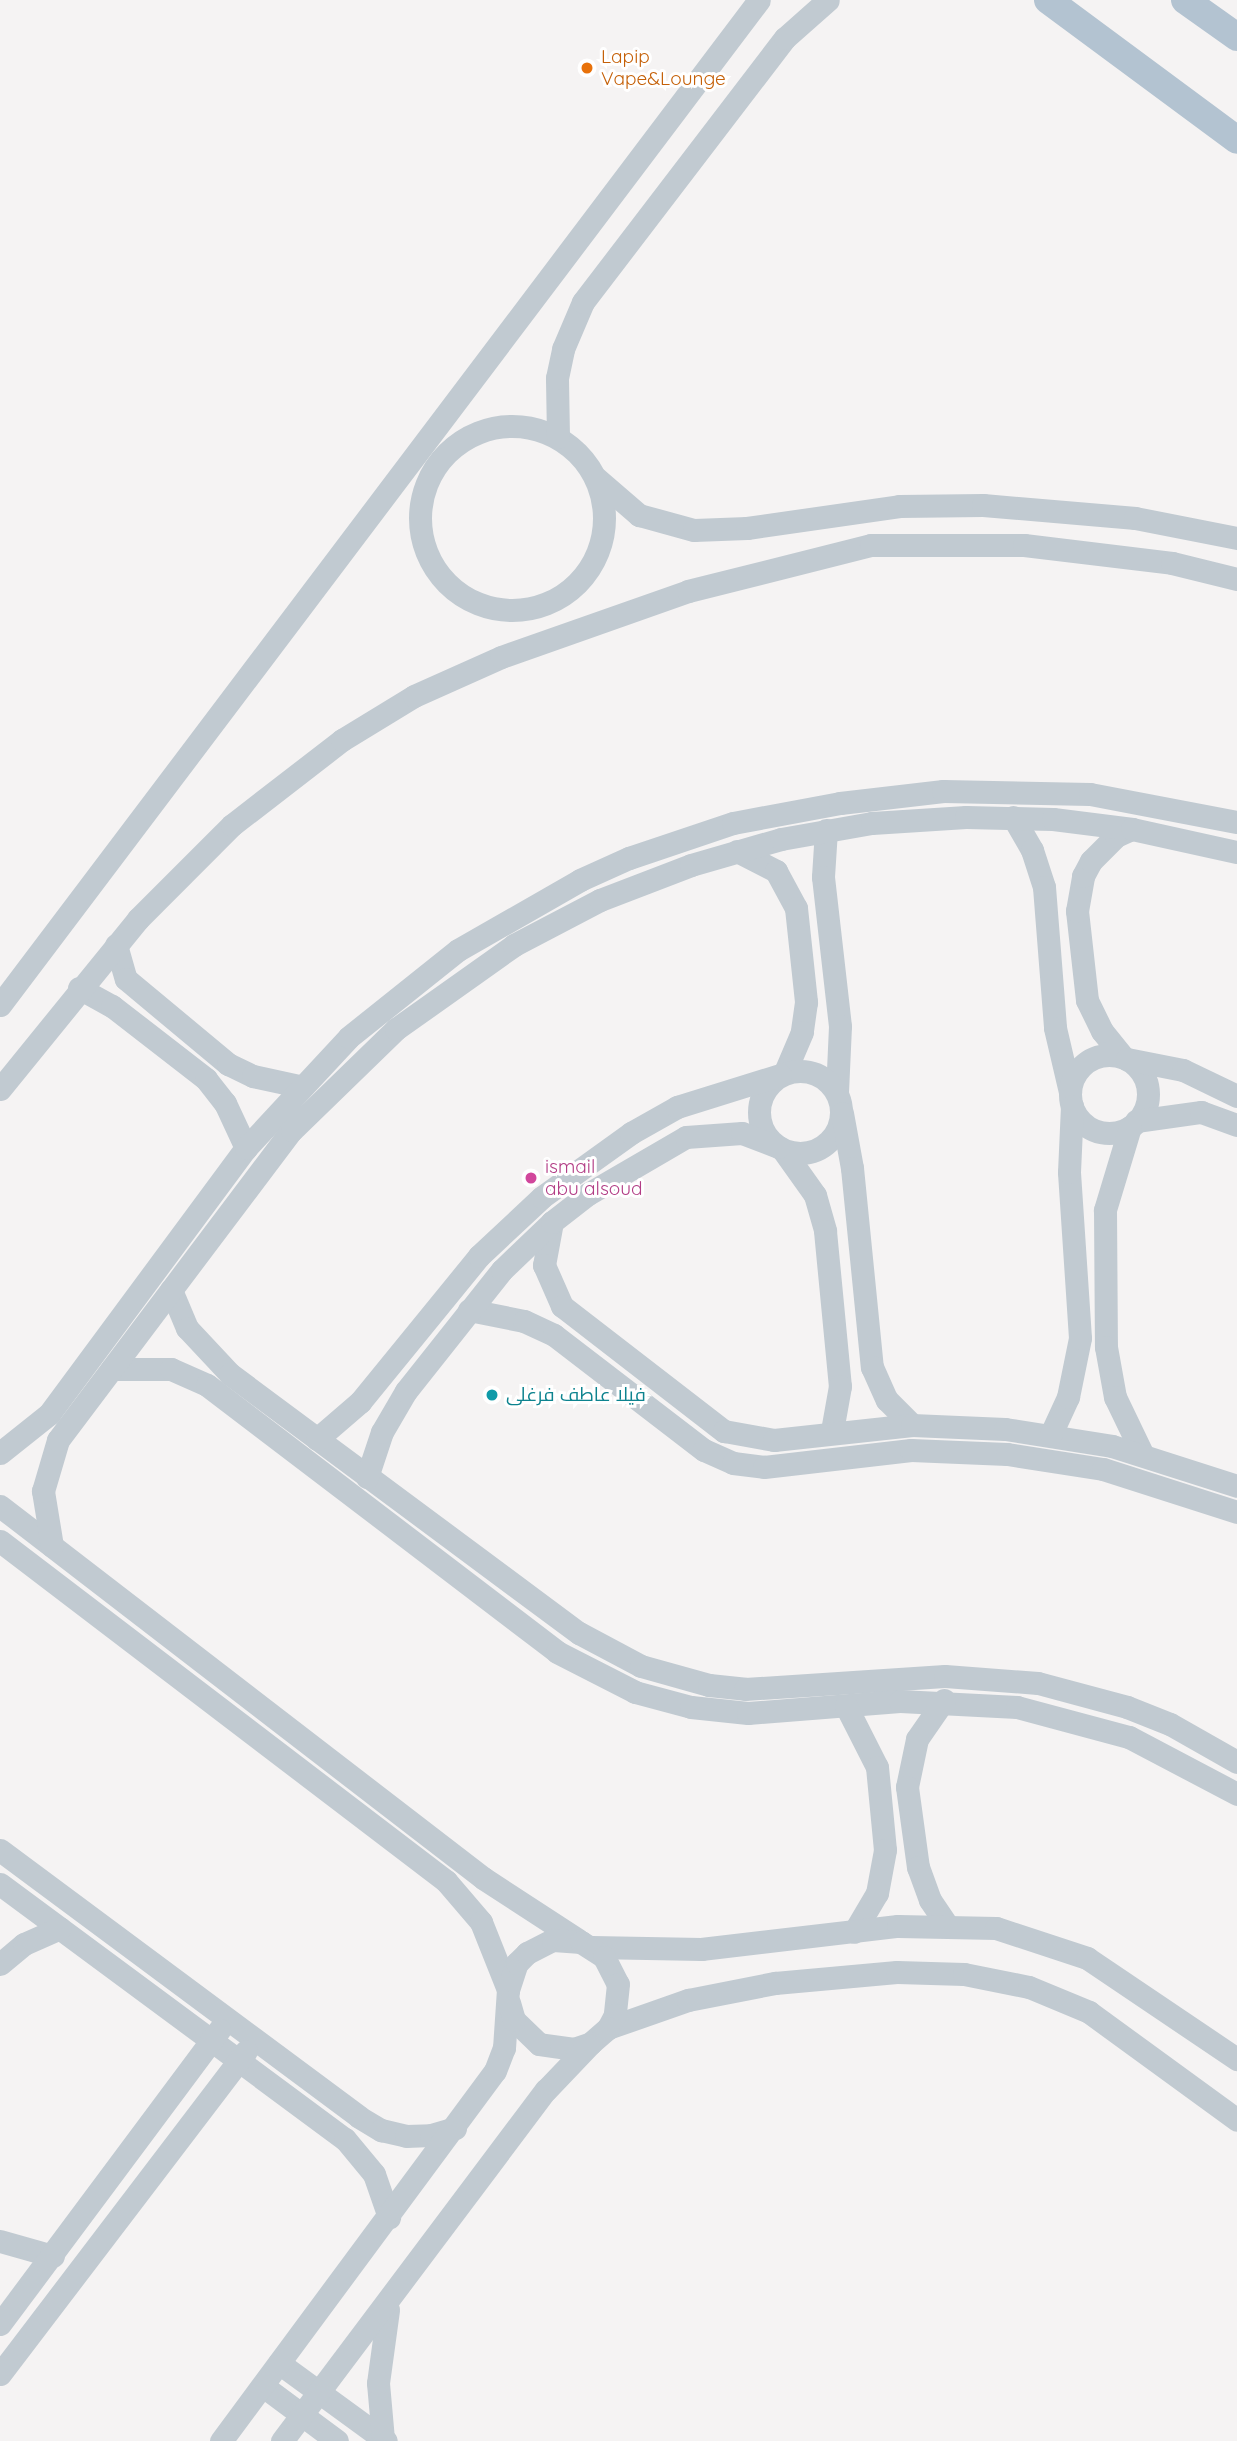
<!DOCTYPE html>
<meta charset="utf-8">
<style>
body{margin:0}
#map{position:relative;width:1237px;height:2441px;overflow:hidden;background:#f5f3f3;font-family:Quicksand,Cairo,sans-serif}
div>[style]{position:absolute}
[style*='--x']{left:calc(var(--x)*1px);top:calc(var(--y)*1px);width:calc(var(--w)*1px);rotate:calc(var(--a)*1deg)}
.minor>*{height:23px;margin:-11.5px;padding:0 11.5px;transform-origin:11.5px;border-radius:11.5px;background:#c1cad1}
.minor>.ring{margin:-11.5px;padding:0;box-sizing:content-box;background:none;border:23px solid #c1cad1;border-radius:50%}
.major>*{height:28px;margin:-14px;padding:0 14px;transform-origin:14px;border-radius:14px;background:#b3c3d1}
.dots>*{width:19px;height:19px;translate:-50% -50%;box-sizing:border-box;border:4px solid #fff;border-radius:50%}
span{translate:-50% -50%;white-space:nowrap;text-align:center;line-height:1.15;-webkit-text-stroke:6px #fff;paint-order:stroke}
.food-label{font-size:19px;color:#c56008}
.left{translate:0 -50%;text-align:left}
.hotel-label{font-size:19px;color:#b23c85}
.culture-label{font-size:19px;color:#0d838f}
</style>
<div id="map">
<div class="minor">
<div class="ring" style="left:420px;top:426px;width:161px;height:161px"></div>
<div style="--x:558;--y:437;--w:59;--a:-91"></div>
<div style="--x:557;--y:378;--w:30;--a:-78"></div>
<div style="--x:563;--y:349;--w:51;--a:-66.9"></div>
<div style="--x:583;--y:302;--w:332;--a:-52.6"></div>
<div style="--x:785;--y:38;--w:57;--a:-41.5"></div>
<div style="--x:596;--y:478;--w:57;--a:40.7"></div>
<div style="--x:639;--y:515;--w:57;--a:15.3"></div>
<div style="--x:694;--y:530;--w:53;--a:-2.2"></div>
<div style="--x:747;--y:528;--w:154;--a:-8.2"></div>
<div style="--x:899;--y:506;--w:84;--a:-0.7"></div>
<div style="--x:983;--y:505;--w:153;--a:4.9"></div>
<div style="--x:1135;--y:518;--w:104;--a:11.1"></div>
<div style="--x:1013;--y:817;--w:38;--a:60"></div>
<div style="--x:1032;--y:850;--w:39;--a:72"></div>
<div style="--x:1044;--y:887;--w:141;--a:85.5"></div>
<div style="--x:1055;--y:1028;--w:66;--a:76.8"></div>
<div style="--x:826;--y:830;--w:47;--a:93.7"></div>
<div style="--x:823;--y:877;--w:150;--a:83.5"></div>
<div style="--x:840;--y:1026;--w:66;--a:92.6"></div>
<div style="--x:737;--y:851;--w:44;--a:27.1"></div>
<div style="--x:776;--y:871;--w:42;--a:61.6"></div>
<div style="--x:796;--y:908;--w:95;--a:83.9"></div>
<div style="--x:806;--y:1002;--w:30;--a:98"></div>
<div style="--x:802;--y:1032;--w:43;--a:113"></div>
<div style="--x:116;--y:945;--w:35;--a:74"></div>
<div style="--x:126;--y:979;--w:133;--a:39.8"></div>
<div style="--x:228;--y:1064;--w:28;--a:26"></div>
<div style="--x:253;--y:1076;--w:47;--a:12.3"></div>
<div style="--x:79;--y:988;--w:38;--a:29"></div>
<div style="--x:112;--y:1006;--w:119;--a:37.8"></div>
<div style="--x:206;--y:1079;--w:31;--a:52"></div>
<div style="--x:225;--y:1103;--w:50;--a:65"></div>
<div style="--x:0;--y:1005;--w:1259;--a:-52.94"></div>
<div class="ring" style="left:1070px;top:1055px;width:55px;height:55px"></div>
<div style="--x:1123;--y:1057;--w:33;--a:-129"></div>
<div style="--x:1102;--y:1031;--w:34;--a:-116"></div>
<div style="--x:1087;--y:1000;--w:90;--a:-96.4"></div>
<div style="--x:1077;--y:911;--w:36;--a:-80"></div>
<div style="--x:1083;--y:876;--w:17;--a:-62"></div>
<div style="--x:1091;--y:861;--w:35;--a:-45"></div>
<div style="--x:1116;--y:836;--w:17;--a:-24"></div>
<div style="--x:1127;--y:1059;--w:57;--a:11.1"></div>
<div style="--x:1183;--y:1070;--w:60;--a:25.7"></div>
<div class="ring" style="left:759px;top:1071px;width:59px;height:59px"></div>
<div style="--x:0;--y:1089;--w:219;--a:-50.9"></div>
<div style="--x:138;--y:919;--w:133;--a:-45"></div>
<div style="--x:232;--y:825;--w:139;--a:-37.7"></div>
<div style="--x:342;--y:740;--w:84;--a:-31.4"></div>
<div style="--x:414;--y:696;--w:95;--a:-24.1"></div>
<div style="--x:501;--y:657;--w:198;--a:-19.4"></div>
<div style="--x:688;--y:591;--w:189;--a:-14.1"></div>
<div style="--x:871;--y:545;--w:153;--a:0"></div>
<div style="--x:1024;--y:545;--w:149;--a:6.9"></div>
<div style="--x:1172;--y:563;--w:67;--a:13.8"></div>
<div style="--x:842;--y:1113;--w:56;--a:79.7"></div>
<div style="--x:852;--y:1168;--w:200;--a:84.3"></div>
<div style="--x:872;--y:1367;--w:36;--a:66"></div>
<div style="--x:887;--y:1400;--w:35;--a:45"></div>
<div style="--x:1136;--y:1121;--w:66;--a:-7.9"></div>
<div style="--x:1201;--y:1112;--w:38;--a:20"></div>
<div style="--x:1130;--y:1127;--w:87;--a:106.8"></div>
<div style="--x:1105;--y:1210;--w:137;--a:89.6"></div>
<div style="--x:1106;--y:1347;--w:51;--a:79.8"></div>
<div style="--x:1115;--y:1397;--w:62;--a:64.3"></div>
<div style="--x:783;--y:1150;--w:55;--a:54.6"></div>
<div style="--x:815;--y:1195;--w:37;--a:74"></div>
<div style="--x:825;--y:1231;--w:156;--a:84.5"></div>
<div style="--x:840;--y:1386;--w:46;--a:100.1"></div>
<div style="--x:552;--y:1222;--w:44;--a:100.5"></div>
<div style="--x:544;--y:1265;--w:45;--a:66.3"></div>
<div style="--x:562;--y:1306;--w:205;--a:37.7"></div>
<div style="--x:724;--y:1431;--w:51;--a:10.2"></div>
<div style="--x:774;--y:1440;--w:139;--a:-6.2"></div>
<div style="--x:912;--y:1425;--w:93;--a:2.5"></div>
<div style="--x:1005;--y:1429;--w:108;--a:9"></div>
<div style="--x:1112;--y:1446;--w:131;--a:17.7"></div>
<div style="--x:171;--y:1290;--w:41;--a:67.2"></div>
<div style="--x:187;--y:1328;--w:63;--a:46.9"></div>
<div style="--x:230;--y:1374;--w:435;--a:36.6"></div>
<div style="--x:579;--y:1633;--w:70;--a:28"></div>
<div style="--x:641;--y:1666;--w:71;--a:15.6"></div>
<div style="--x:709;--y:1685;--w:36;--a:6"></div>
<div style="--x:745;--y:1689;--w:200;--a:-3.7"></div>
<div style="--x:945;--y:1676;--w:93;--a:4.3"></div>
<div style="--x:1038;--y:1683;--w:92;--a:15.1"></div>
<div style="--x:1127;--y:1707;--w:46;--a:21.6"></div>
<div style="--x:1170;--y:1724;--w:77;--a:29.6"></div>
<div style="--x:469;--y:1310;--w:56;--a:11.3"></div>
<div style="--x:524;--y:1321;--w:33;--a:25"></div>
<div style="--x:554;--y:1335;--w:189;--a:37.5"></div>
<div style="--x:704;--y:1450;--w:32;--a:24"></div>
<div style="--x:733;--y:1463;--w:31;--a:7"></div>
<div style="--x:764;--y:1467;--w:148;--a:-6.6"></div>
<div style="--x:911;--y:1450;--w:96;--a:2.4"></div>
<div style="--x:1007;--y:1454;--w:97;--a:8.9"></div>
<div style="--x:1103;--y:1469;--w:141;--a:17.8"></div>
<div style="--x:112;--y:1369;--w:59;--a:0"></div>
<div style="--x:171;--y:1369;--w:39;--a:24"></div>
<div style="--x:207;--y:1385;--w:440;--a:37.3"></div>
<div style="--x:557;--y:1652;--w:88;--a:27.1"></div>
<div style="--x:635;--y:1692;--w:58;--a:15"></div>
<div style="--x:691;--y:1707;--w:57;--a:6"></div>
<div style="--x:748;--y:1713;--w:152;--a:-4.5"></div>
<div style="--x:900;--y:1701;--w:117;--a:2.9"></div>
<div style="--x:1017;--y:1707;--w:116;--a:15"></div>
<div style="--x:1129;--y:1737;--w:122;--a:27.8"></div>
<div style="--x:1051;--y:1434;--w:41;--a:-65.3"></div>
<div style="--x:1068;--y:1397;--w:60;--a:-78.5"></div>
<div style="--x:1080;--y:1338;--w:166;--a:-93.8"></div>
<div style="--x:1069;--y:1172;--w:66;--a:-87.4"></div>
<div style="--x:317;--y:1439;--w:57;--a:-40.7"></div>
<div style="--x:360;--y:1402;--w:188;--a:-50.8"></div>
<div style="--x:479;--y:1256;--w:86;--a:-43.1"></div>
<div style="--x:542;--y:1197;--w:110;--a:-35.7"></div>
<div style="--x:631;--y:1133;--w:53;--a:-29.5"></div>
<div style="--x:677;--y:1107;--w:108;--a:-17.3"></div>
<div style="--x:0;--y:1453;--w:63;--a:-38.5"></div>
<div style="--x:49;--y:1414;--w:331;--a:-53.5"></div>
<div style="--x:246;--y:1148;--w:151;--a:-47.1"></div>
<div style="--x:349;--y:1037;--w:139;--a:-38.6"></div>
<div style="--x:458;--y:950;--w:141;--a:-29.8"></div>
<div style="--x:580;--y:880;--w:54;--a:-24.2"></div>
<div style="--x:629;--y:858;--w:110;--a:-18.6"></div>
<div style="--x:733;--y:823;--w:109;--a:-10.6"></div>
<div style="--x:840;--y:803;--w:104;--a:-6.6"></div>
<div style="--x:943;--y:791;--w:147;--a:1.2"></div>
<div style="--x:1090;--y:794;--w:150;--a:10.8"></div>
<div style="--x:367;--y:1477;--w:47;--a:-71.6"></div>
<div style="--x:382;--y:1432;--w:48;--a:-59.7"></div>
<div style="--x:406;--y:1391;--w:154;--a:-51.6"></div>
<div style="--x:502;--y:1270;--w:69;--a:-43.8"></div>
<div style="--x:552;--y:1222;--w:46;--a:-37.9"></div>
<div style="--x:588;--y:1194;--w:113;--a:-30.2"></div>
<div style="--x:686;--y:1137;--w:56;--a:-4.1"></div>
<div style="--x:742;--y:1133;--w:39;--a:21"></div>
<div style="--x:0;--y:1506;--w:610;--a:37.6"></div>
<div style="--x:483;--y:1878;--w:113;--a:33.1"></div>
<div style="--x:0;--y:1541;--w:561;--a:37.32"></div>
<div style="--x:446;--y:1881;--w:54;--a:49.5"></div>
<div style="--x:481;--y:1922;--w:73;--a:68.3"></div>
<div style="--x:52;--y:1546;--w:56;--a:-99.3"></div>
<div style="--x:43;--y:1491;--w:53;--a:-73.6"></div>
<div style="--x:58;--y:1440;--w:388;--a:-53"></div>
<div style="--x:292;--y:1130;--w:145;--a:-44.2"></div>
<div style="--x:396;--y:1029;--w:145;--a:-35.4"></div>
<div style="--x:514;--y:945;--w:97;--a:-27.6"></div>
<div style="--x:600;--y:900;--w:97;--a:-21"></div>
<div style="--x:691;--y:865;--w:94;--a:-16.1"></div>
<div style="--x:781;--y:839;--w:92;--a:-10"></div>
<div style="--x:872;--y:823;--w:94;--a:-3.7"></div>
<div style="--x:966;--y:817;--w:87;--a:1.3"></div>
<div style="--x:1053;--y:819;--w:80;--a:7.2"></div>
<div style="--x:1132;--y:829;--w:107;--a:12.4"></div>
<div style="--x:944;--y:1700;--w:47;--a:124.7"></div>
<div style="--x:917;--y:1739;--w:49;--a:101.8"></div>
<div style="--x:907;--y:1787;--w:81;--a:82.2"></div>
<div style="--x:918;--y:1867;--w:35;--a:70"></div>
<div style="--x:930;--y:1900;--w:29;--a:56"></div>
<div style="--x:846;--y:1706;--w:68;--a:63.1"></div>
<div style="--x:877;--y:1767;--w:83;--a:84.5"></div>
<div style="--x:885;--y:1850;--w:44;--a:100.5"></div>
<div style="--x:877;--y:1893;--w:45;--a:120.5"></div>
<div style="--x:0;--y:1850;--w:447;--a:36.6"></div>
<div style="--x:359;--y:2117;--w:26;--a:31"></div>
<div style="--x:381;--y:2130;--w:26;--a:13"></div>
<div style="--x:406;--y:2136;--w:25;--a:-2"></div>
<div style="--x:431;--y:2135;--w:25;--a:-16"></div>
<div style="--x:0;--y:1884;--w:429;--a:36.5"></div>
<div style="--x:345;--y:2139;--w:45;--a:50.4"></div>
<div style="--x:374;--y:2174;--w:46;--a:70.8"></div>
<div style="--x:592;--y:1947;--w:109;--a:1.1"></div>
<div style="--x:701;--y:1949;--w:198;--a:-6.7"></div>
<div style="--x:898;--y:1926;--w:98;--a:1.2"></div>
<div style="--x:996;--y:1928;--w:96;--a:18.2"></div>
<div style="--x:1087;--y:1958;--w:181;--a:34"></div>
<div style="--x:0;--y:1964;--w:31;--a:-40"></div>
<div style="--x:24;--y:1944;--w:39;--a:-24"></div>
<div style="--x:608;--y:2028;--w:85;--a:-19.3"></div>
<div style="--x:688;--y:2000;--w:89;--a:-11.1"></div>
<div style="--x:775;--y:1983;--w:122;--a:-5.2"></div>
<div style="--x:897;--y:1972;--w:67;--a:1.7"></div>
<div style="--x:964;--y:1974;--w:66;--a:11.3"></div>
<div style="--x:1029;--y:1987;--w:65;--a:22.6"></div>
<div style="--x:1089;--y:2012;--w:183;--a:36.1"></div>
<div style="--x:0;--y:2241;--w:55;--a:15.8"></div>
<div style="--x:0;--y:2324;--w:367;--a:-53.3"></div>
<div style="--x:279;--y:2363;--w:132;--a:36.1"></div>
<div style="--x:0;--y:2374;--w:406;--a:-52.7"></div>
<div style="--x:263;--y:2386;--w:92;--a:36.6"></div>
<div style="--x:383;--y:2439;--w:56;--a:-95.1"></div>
<div style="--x:378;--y:2383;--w:74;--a:-82.2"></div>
<div style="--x:221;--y:2441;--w:460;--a:-53.5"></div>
<div style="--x:495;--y:2071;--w:25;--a:-69"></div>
<div style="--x:504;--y:2048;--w:58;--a:-86.1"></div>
<div style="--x:508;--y:1990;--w:28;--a:-72"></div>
<div style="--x:517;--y:1963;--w:14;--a:-45"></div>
<div style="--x:527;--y:1953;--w:29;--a:-27"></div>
<div style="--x:553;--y:1940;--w:28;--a:4"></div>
<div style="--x:581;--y:1942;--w:27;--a:33"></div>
<div style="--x:604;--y:1957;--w:30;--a:63"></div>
<div style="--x:618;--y:1984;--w:31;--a:96"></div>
<div style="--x:615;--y:2015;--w:15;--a:118"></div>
<div style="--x:608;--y:2028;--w:23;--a:139"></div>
<div style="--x:591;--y:2043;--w:18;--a:161"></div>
<div style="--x:574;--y:2049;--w:35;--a:-172"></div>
<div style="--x:539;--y:2044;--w:35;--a:-136"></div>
<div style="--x:514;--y:2020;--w:18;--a:-106"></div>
<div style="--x:282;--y:2441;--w:439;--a:-53.1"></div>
<div style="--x:546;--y:2090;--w:62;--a:-46.3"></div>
</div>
<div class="major">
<div style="--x:1048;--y:0;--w:235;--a:36.5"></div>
<div style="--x:1185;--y:0;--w:64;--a:35.4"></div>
</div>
<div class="dots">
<div style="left:587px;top:68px;background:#e8710a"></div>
<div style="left:531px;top:1178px;background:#d1479c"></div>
<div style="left:492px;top:1395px;background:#0f9aa8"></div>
</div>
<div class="food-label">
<span class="left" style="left:601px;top:68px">Lapip<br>Vape&amp;Lounge</span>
</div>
<div class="hotel-label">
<span class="left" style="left:545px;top:1178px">ismail<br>abu alsoud</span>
</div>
<div class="culture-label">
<span class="left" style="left:506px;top:1395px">فيلا عاطف فرغلى</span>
</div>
</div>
